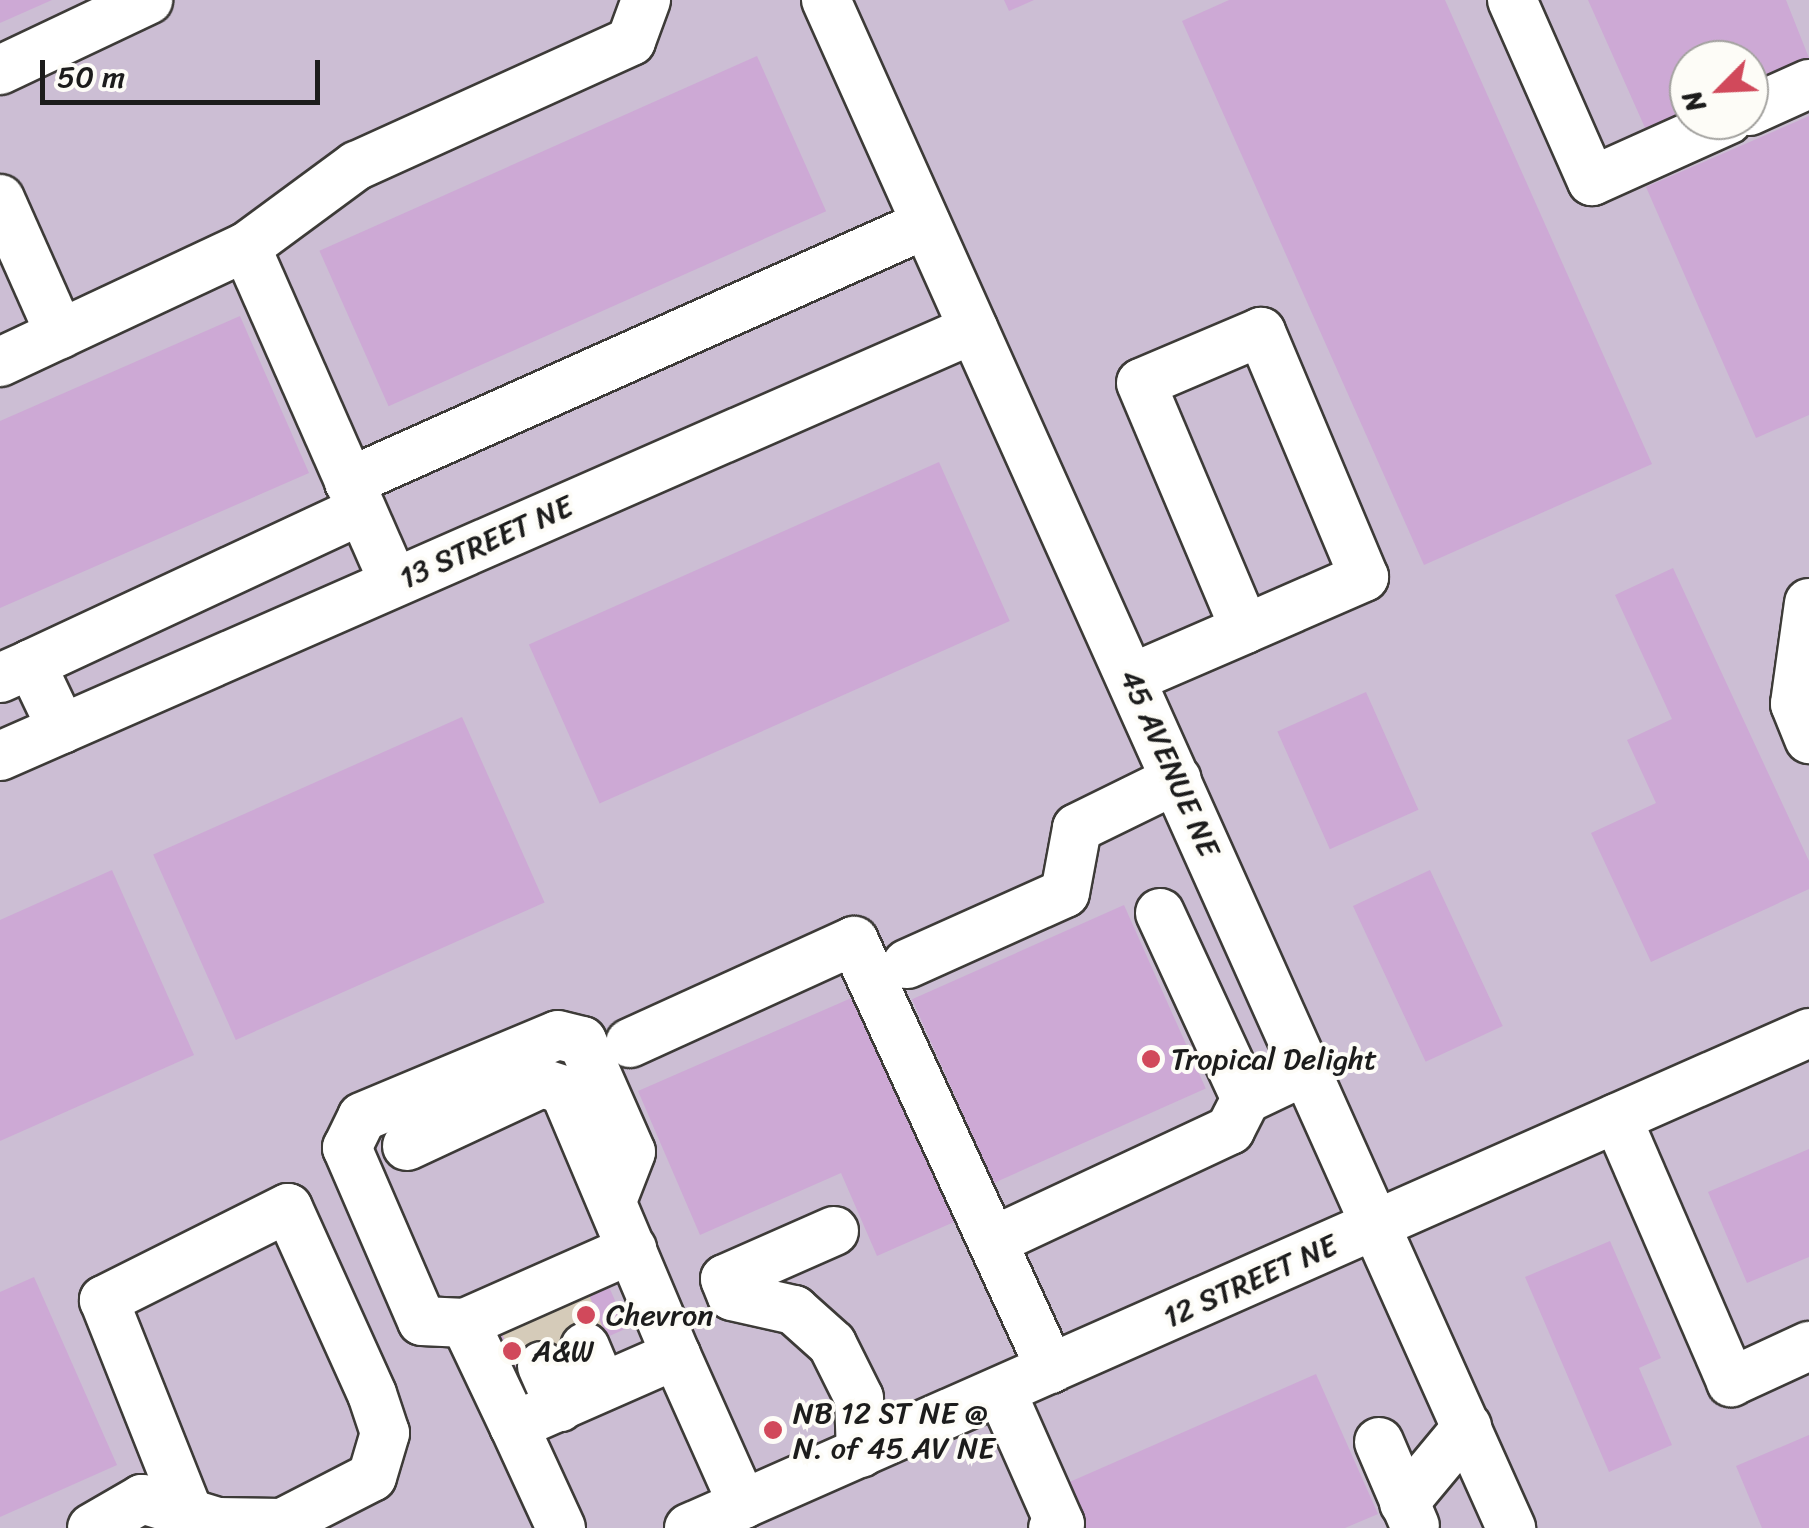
<!DOCTYPE html>
<style>
body{margin:0}
#map{position:relative;width:1809px;height:1528px;overflow:hidden;background:#f6ead5;font-family:Sriracha,sans-serif}
div>[style]{position:absolute}
[style*='--x']{left:calc(var(--x)*1px);top:calc(var(--y)*1px);width:calc(var(--w)*1px);rotate:calc(var(--a)*1deg)}
.industrial>*{inset:0;background:#ccbed4}
.building>*{inset:0;background:#cda9d5;transform-origin:0 0}
.minor-tunnel>*{height:48px;margin-top:-24px;transform-origin:0;background:repeating-linear-gradient(90deg,#d5cbb9 0 48px,transparent 0 72px)}
.roads{filter:drop-shadow(2px 0 #3d3b38) drop-shadow(-2px 0 #3d3b38) drop-shadow(0 2px #3d3b38) drop-shadow(0 -2px #3d3b38)}
.minor>*{height:48px;margin:-24px;padding:0 24px;transform-origin:24px;border-radius:24px;background:#fff}
.dots>*{width:28px;height:28px;translate:-50% -50%;box-sizing:border-box;border:5px solid #fdfcf7;border-radius:50%}
span{translate:-50% -50%;white-space:nowrap;text-align:center;line-height:1.15;-webkit-text-stroke:8px #fdfcf7;paint-order:stroke}
.street-label{font-size:30px;color:#1c1c1c}
.poi-label{font-size:30px;color:#1c1c1c}
.left{translate:0 -50%;text-align:left}
.north{position:absolute;left:1669px;top:40px;width:100px;height:100px;box-sizing:border-box;background:#fdfcf7;border:2px solid #a3a29f;border-radius:50%;rotate:246deg;font-size:28px;font-weight:700;line-height:40px;text-align:center;color:#1c1c1c}
.north::after{content:'';display:block;margin:auto;width:35px;height:45px;background:#d1495b;clip-path:polygon(50% 0,100% 100%,50% 72%,0 100%)}
.scale{position:absolute;left:40px;top:60px;width:280px;height:45px;box-sizing:border-box;border:5px solid #1c1c1c;border-top:0;padding-left:12px;font-size:30px;line-height:35px;white-space:nowrap;color:#1c1c1c;-webkit-text-stroke:8px #fdfcf7;paint-order:stroke}
</style>
<div id="map">
<div class="industrial">
<div style="clip-path:polygon(evenodd,0 0,1809px 0,1809px 1528px,0 1528px,0 0,1689px 60px,1749px 60px,1749px 120px,1689px 120px,1689px 60px)"></div>
</div>
<div class="building">
<div style="clip-path:polygon(0 0,52px 0,0 23px)"></div>
<div style="clip-path:polygon(1004px 0,1034px 0,1009px 11px)"></div>
<div style="clip-path:polygon(1229px 0,1445px 0,1652px 464px,1424px 565px,1182px 21px)"></div>
<div style="clip-path:polygon(1588px 0,1786px 0,1809px 58px,1749px 84px,1749px 60px,1689px 60px,1689px 111px,1646px 130px)"></div>
<div style="left:757px;top:56px;width:170px;height:479px;rotate:66deg"></div>
<div style="clip-path:polygon(1809px 116px,1809px 415px,1756px 438px,1646px 187px)"></div>
<div style="clip-path:polygon(240px 316px,309px 473px,0 608px,0 421px)"></div>
<div style="left:939px;top:462px;width:174px;height:449px;rotate:66deg"></div>
<div style="clip-path:polygon(1673px 568px,1809px 861px,1809px 889px,1651px 962px,1591px 833px,1656px 803px,1627px 740px,1672px 719px,1615px 595px)"></div>
<div style="left:1366px;top:692px;width:129px;height:97px;rotate:66deg"></div>
<div style="left:462px;top:717px;width:203px;height:338px;rotate:66deg"></div>
<div style="clip-path:polygon(112px 870px,194px 1055px,0 1141px,0 920px)"></div>
<div style="left:1430px;top:870px;width:172px;height:85px;rotate:65deg"></div>
<div style="left:1124px;top:905px;width:201px;height:232px;rotate:66deg"></div>
<div style="clip-path:polygon(856px 996px,954px 1222px,877px 1256px,841px 1173px,700px 1235px,638px 1091px)"></div>
<div style="clip-path:polygon(1809px 1149px,1809px 1257px,1747px 1283px,1708px 1192px)"></div>
<div style="clip-path:polygon(1610px 1241px,1661px 1358px,1639px 1368px,1672px 1445px,1609px 1472px,1525px 1277px)"></div>
<div style="clip-path:polygon(34px 1277px,117px 1465px,0 1517px,0 1292px)"></div>
<div style="left:609px;top:1287px;width:45px;height:132px;rotate:66deg"></div>
<div style="clip-path:polygon(1316px 1374px,1378px 1514px,1345px 1528px,1085px 1528px,1065px 1484px)"></div>
<div style="clip-path:polygon(1809px 1435px,1809px 1528px,1762px 1528px,1736px 1466px)"></div>
</div>
<div class="minor-tunnel">
<div style="--x:567;--y:1305;--w:46;--a:66.8"></div>
<div style="--x:524;--y:1324;--w:46;--a:66.8"></div>
</div>
<div class="roads">
<div class="minor">
<div style="--x:826;--y:0;--w:1675;--a:65.85"></div>
<div style="--x:1512;--y:0;--w:198;--a:66.2"></div>
<div style="--x:1592;--y:181;--w:149;--a:-24.2"></div>
<div style="--x:0;--y:70;--w:164;--a:-25.3"></div>
<div style="--x:1749;--y:111;--w:66;--a:-24.2"></div>
<div style="--x:0;--y:199;--w:148;--a:66"></div>
<div style="--x:246;--y:247;--w:137;--a:-36.4"></div>
<div style="--x:356;--y:166;--w:302;--a:-24.4"></div>
<div style="--x:631;--y:41;--w:44;--a:-69.9"></div>
<div style="--x:0;--y:362;--w:272;--a:-25.1"></div>
<div style="--x:246;--y:247;--w:366;--a:66.2"></div>
<div style="--x:349;--y:482;--w:632;--a:-24.09"></div>
<div style="--x:1809;--y:603;--w:102;--a:97.9"></div>
<div style="--x:1795;--y:704;--w:38;--a:68"></div>
<div style="--x:31;--y:664;--w:364;--a:-25"></div>
<div style="--x:0;--y:678;--w:34;--a:-24"></div>
<div style="--x:31;--y:664;--w:72;--a:64.5"></div>
<div style="--x:1132;--y:678;--w:123;--a:-23.4"></div>
<div style="--x:1245;--y:629;--w:130;--a:-23.6"></div>
<div style="--x:1364;--y:577;--w:266;--a:-112.8"></div>
<div style="--x:1261;--y:332;--w:130;--a:157"></div>
<div style="--x:1141;--y:383;--w:267;--a:67.1"></div>
<div style="--x:0;--y:756;--w:1063;--a:-23.69"></div>
<div style="--x:1160;--y:913;--w:205;--a:65.2"></div>
<div style="--x:907;--y:964;--w:173;--a:-24.2"></div>
<div style="--x:1065;--y:893;--w:66;--a:-79.5"></div>
<div style="--x:1077;--y:828;--w:111;--a:-26.1"></div>
<div style="--x:630;--y:1043;--w:246;--a:-24.5"></div>
<div style="--x:854;--y:941;--w:471;--a:65.3"></div>
<div style="--x:1617;--y:1118;--w:288;--a:66.6"></div>
<div style="--x:1731;--y:1382;--w:86;--a:-24.8"></div>
<div style="--x:407;--y:1146;--w:149;--a:-25"></div>
<div style="--x:542;--y:1083;--w:23;--a:18"></div>
<div style="--x:564;--y:1090;--w:288;--a:67.1"></div>
<div style="--x:834;--y:1231;--w:119;--a:156.2"></div>
<div style="--x:725;--y:1279;--w:18;--a:68"></div>
<div style="--x:732;--y:1296;--w:64;--a:12.7"></div>
<div style="--x:794;--y:1310;--w:51;--a:41.8"></div>
<div style="--x:832;--y:1344;--w:60;--a:63.4"></div>
<div style="--x:859;--y:1398;--w:55;--a:87.9"></div>
<div style="--x:993;--y:1241;--w:262;--a:-25.1"></div>
<div style="--x:1230;--y:1130;--w:35;--a:-63"></div>
<div style="--x:1246;--y:1099;--w:70;--a:-25.5"></div>
<div style="--x:465;--y:1323;--w:43;--a:-177.3"></div>
<div style="--x:422;--y:1321;--w:189;--a:-113.4"></div>
<div style="--x:347;--y:1148;--w:34;--a:-64"></div>
<div style="--x:362;--y:1117;--w:212;--a:-22.7"></div>
<div style="--x:558;--y:1035;--w:25;--a:14"></div>
<div style="--x:582;--y:1041;--w:121;--a:66.2"></div>
<div style="--x:631;--y:1152;--w:53;--a:111.2"></div>
<div style="--x:585;--y:1347;--w:43;--a:67"></div>
<div style="--x:542;--y:1366;--w:45;--a:66.3"></div>
<div style="--x:1001;--y:1391;--w:145;--a:66.1"></div>
<div style="--x:1060;--y:1524;--w:8;--a:150"></div>
<div style="--x:514;--y:1426;--w:114;--a:-115.4"></div>
<div style="--x:465;--y:1323;--w:183;--a:-23.9"></div>
<div style="--x:1379;--y:1442;--w:91;--a:66.8"></div>
<div style="--x:1404;--y:1503;--w:99;--a:-50.3"></div>
<div style="--x:92;--y:1528;--w:58;--a:-30.1"></div>
<div style="--x:142;--y:1499;--w:78;--a:17"></div>
<div style="--x:217;--y:1522;--w:65;--a:0.9"></div>
<div style="--x:282;--y:1523;--w:101;--a:-27.1"></div>
<div style="--x:372;--y:1477;--w:46;--a:-73.5"></div>
<div style="--x:385;--y:1433;--w:41;--a:-108.4"></div>
<div style="--x:372;--y:1394;--w:204;--a:-114.3"></div>
<div style="--x:288;--y:1208;--w:206;--a:153.4"></div>
<div style="--x:104;--y:1300;--w:227;--a:68.3"></div>
<div style="--x:561;--y:1528;--w:112;--a:-114.7"></div>
<div style="--x:514;--y:1426;--w:177;--a:-23.7"></div>
<div style="--x:676;--y:1355;--w:164;--a:65.9"></div>
<div style="--x:689;--y:1528;--w:1225;--a:-23.84"></div>
</div>
</div>
<div class="dots">
<div style="left:1151px;top:1059px;background:#d1495b"></div>
<div style="left:586px;top:1315px;background:#d1495b"></div>
<div style="left:512px;top:1351px;background:#d1495b"></div>
<div style="left:773px;top:1430px;background:#d1495b"></div>
</div>
<div class="street-label">
<span style="left:486px;top:542px;rotate:-24deg">13 STREET NE</span>
<span style="left:1170px;top:763px;rotate:66deg">45 AVENUE NE</span>
<span style="left:1250px;top:1281px;rotate:-24deg">12 STREET NE</span>
</div>
<div class="poi-label">
<span class="left" style="left:1171px;top:1059px">Tropical Delight</span>
<span class="left" style="left:606px;top:1315px">Chevron</span>
<span class="left" style="left:532px;top:1351px">A&amp;W</span>
<span class="left" style="left:793px;top:1430px">NB 12 ST NE @<br>N. of 45 AV NE</span>
</div>
<div class="north">N</div>
<div class="scale">50 m</div>
</div>
